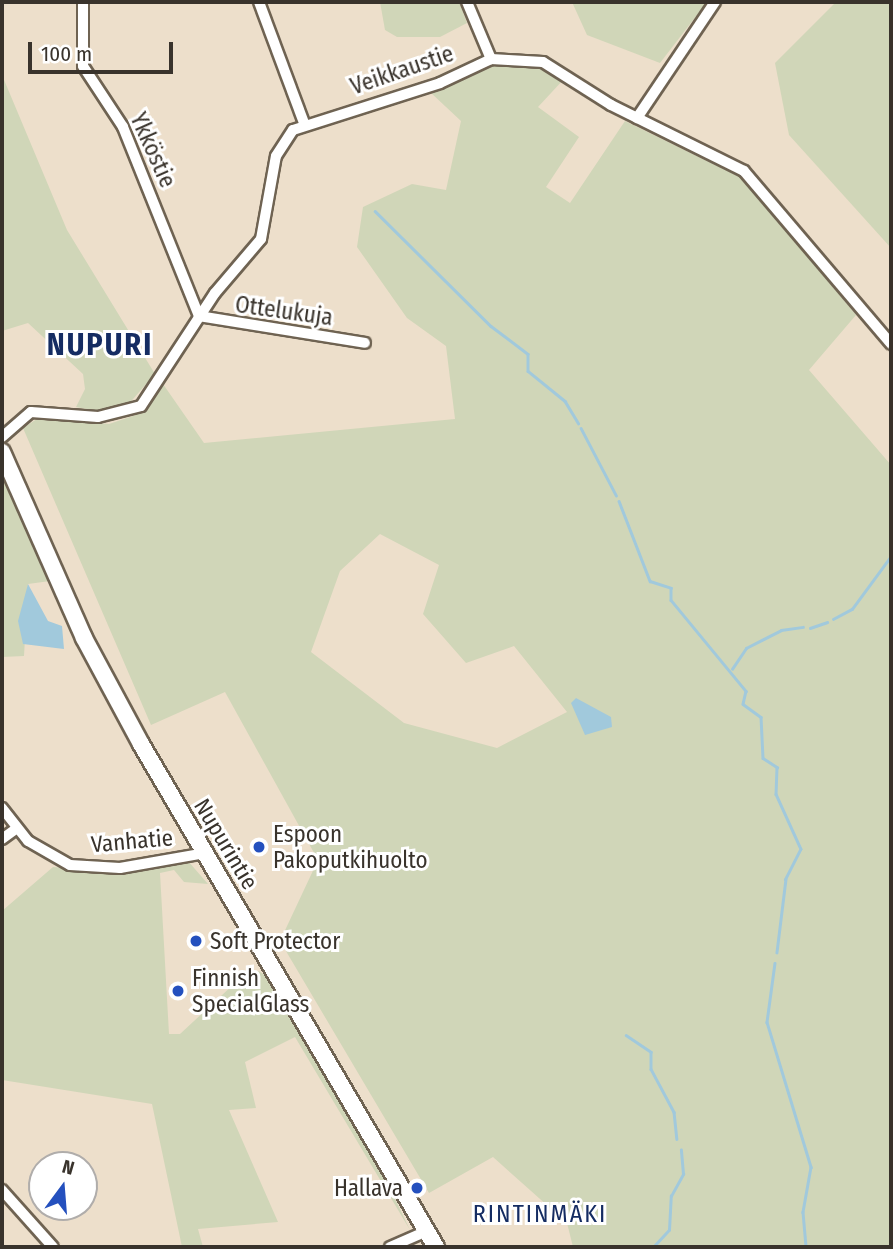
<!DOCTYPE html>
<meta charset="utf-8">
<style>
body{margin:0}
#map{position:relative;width:893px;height:1249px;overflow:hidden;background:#eddfcb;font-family:"Fira Sans Condensed",sans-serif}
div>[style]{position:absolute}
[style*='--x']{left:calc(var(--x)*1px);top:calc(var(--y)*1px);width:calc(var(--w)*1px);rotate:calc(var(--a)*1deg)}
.green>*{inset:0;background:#d0d6b8}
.water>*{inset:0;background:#a1c9dc}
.stream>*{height:2.5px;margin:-1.25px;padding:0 1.25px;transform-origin:1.25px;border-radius:1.25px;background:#a1c9dc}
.roads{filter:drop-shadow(2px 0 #6f6352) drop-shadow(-2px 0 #6f6352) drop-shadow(0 2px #6f6352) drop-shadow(0 -2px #6f6352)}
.minor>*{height:10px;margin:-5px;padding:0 5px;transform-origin:5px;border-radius:5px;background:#fff}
.secondary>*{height:16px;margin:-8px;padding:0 8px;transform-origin:8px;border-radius:8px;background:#fff}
.dots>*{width:19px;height:19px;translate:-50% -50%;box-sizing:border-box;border:4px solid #fff;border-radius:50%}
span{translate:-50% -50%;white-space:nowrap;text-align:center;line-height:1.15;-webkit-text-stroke:6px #fff;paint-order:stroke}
.street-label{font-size:23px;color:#39332c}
.poi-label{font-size:23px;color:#39332c}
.left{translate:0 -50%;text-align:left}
.right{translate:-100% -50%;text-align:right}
.neighbourhood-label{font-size:24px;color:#152c62;letter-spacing:2px}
.district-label{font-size:30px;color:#152c62;font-weight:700;letter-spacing:2px}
.frame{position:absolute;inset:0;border:4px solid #39332c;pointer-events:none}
.north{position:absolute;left:28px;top:1151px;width:70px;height:70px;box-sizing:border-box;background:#fff;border:2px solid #b0adab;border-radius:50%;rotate:16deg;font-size:19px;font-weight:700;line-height:28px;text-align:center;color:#39332c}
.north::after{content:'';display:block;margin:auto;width:24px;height:32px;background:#2450be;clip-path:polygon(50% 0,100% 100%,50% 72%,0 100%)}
.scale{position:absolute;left:28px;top:42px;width:145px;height:32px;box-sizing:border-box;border:4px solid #39332c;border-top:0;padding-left:9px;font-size:21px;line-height:24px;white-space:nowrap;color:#39332c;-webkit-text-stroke:5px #fff;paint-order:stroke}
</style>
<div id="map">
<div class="green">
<div style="clip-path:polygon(380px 2px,459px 2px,467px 23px,440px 37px,397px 37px,385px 30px)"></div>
<div style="clip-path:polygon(572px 2px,707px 2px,660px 63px,587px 35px)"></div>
<div style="clip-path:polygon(836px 2px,891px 2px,891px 248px,789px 135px,775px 63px)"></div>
<div style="clip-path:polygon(evenodd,497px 64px,536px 64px,564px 79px,538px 107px,579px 137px,546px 187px,570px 203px,625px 121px,744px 179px,856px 315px,809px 370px,891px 465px,891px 1247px,573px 1247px,567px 1223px,493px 1157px,429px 1193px,280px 941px,318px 860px,225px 692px,151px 725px,23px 428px,40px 417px,109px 424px,133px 416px,147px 409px,163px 384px,204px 443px,455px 419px,446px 346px,407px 318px,357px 247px,363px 207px,412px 184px,446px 190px,461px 121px,430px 92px,497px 64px,380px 534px,439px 565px,423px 614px,466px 663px,514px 646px,567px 712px,497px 748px,404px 723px,311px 652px,340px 571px,380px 534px)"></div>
<div style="clip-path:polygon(2px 75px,67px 230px,155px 374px,126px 407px,102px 412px,76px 407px,85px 389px,83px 374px,28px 323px,2px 331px)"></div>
<div style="clip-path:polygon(2px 478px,50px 581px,28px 584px,24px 656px,2px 657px)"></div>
<div style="clip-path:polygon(188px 861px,208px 884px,184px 882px,174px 870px,160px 873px,169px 1034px,180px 1034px,235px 983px,259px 971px,267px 977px,375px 1157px,410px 1230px,295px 1037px,245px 1062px,256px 1108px,229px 1110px,278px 1222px,198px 1229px,203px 1247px,182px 1247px,152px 1104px,2px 1080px,2px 911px,53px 867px,124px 872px)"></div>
</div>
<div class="water">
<div style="clip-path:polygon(28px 584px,48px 621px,62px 626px,64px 649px,23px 644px,18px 621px)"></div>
<div style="clip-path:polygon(576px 698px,611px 717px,612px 727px,585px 735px,571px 703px)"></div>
</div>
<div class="stream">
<div style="--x:375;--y:211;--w:163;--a:44.8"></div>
<div style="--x:491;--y:326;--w:46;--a:37.1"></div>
<div style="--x:528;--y:354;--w:17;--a:90"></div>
<div style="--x:528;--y:371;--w:48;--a:39"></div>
<div style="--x:565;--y:401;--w:26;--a:59"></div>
<div style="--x:581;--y:428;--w:76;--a:62.4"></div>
<div style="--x:619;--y:501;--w:86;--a:68.8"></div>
<div style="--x:650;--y:581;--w:22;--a:18"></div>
<div style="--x:671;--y:588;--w:12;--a:90"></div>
<div style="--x:671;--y:600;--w:118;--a:50.5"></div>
<div style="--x:746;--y:691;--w:13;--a:103"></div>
<div style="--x:743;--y:704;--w:22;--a:36"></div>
<div style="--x:761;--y:717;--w:41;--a:87.2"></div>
<div style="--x:763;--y:758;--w:17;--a:33"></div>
<div style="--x:777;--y:767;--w:27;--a:92"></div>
<div style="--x:776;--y:794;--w:60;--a:65.6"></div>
<div style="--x:801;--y:849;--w:34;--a:117"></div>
<div style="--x:786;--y:879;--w:74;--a:97"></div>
<div style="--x:833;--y:619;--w:21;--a:-28"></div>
<div style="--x:852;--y:609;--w:66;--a:-53.7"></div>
<div style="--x:810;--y:628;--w:18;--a:-19"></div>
<div style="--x:732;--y:669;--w:25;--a:-56"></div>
<div style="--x:746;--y:648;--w:39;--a:-27"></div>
<div style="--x:781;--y:630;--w:22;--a:-8"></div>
<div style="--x:775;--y:963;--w:60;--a:97.7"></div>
<div style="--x:767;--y:1022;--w:152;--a:73.1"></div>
<div style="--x:811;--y:1167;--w:46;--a:100.1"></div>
<div style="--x:803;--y:1212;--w:35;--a:85"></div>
<div style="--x:626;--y:1035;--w:30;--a:34"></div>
<div style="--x:651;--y:1052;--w:17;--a:90"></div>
<div style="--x:651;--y:1069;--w:49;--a:61.9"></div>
<div style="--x:674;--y:1112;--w:27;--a:84"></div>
<div style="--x:653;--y:1247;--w:23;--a:-47"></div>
<div style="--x:669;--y:1230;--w:34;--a:-87"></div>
<div style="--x:671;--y:1196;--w:25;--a:-61"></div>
<div style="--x:683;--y:1174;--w:24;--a:-95"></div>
</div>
<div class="roads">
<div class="minor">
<div style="--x:83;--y:2;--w:64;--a:90"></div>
<div style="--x:83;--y:66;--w:73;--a:56.7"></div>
<div style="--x:123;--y:127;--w:204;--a:68.1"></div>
<div style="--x:199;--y:316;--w:168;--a:9.2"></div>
<div style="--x:259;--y:2;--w:129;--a:69.6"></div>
<div style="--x:467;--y:2;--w:62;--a:67.2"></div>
<div style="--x:637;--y:118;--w:140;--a:-56.1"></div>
<div style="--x:2;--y:437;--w:38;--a:-41"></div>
<div style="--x:31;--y:412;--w:67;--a:4.3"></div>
<div style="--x:98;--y:417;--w:44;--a:-14.3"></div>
<div style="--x:141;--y:406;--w:135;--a:-56.8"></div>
<div style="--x:215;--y:293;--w:71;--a:-49.6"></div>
<div style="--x:261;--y:239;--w:84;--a:-79.8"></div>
<div style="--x:276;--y:156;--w:31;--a:-57"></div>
<div style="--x:293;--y:130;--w:154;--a:-17.7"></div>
<div style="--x:440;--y:83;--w:56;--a:-25.2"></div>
<div style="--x:491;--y:59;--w:52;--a:3.3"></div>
<div style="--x:543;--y:62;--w:80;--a:32.3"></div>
<div style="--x:611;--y:105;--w:148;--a:26.4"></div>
<div style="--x:744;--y:171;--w:227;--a:49.6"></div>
<div style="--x:2;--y:808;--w:42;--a:51.8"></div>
<div style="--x:28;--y:841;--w:48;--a:29.7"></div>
<div style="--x:70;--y:865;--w:50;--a:3.4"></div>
<div style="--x:120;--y:868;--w:86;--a:-10"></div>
<div style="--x:2;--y:839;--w:17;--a:-36"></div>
<div style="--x:2;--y:1190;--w:76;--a:48.2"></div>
<div style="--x:390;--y:1247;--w:40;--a:-23.4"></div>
</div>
<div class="secondary">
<div style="--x:2;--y:452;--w:203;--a:66.2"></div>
<div style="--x:84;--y:638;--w:120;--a:61.7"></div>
<div style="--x:141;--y:744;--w:583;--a:59.61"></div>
</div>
</div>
<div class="dots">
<div style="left:259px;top:847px;background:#2450be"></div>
<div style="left:196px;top:941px;background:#2450be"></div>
<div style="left:178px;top:991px;background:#2450be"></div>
<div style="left:417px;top:1188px;background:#2450be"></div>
</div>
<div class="street-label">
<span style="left:402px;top:70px;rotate:-19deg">Veikkaustie</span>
<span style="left:153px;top:150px;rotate:66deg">Ykköstie</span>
<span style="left:284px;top:311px;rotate:8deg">Ottelukuja</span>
<span style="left:132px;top:841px;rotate:-5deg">Vanhatie</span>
<span style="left:226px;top:844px;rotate:59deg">Nupurintie</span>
</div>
<div class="poi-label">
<span class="left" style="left:273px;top:847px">Espoon<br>Pakoputkihuolto</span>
<span class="left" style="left:210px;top:941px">Soft Protector</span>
<span class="left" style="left:192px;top:991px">Finnish<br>SpecialGlass</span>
<span class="right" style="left:403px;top:1188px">Hallava</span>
</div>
<div class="neighbourhood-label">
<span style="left:540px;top:1215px">RINTINMÄKI</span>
</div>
<div class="district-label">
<span style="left:100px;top:345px">NUPURI</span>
</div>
<div class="frame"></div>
<div class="north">N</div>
<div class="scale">100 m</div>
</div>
